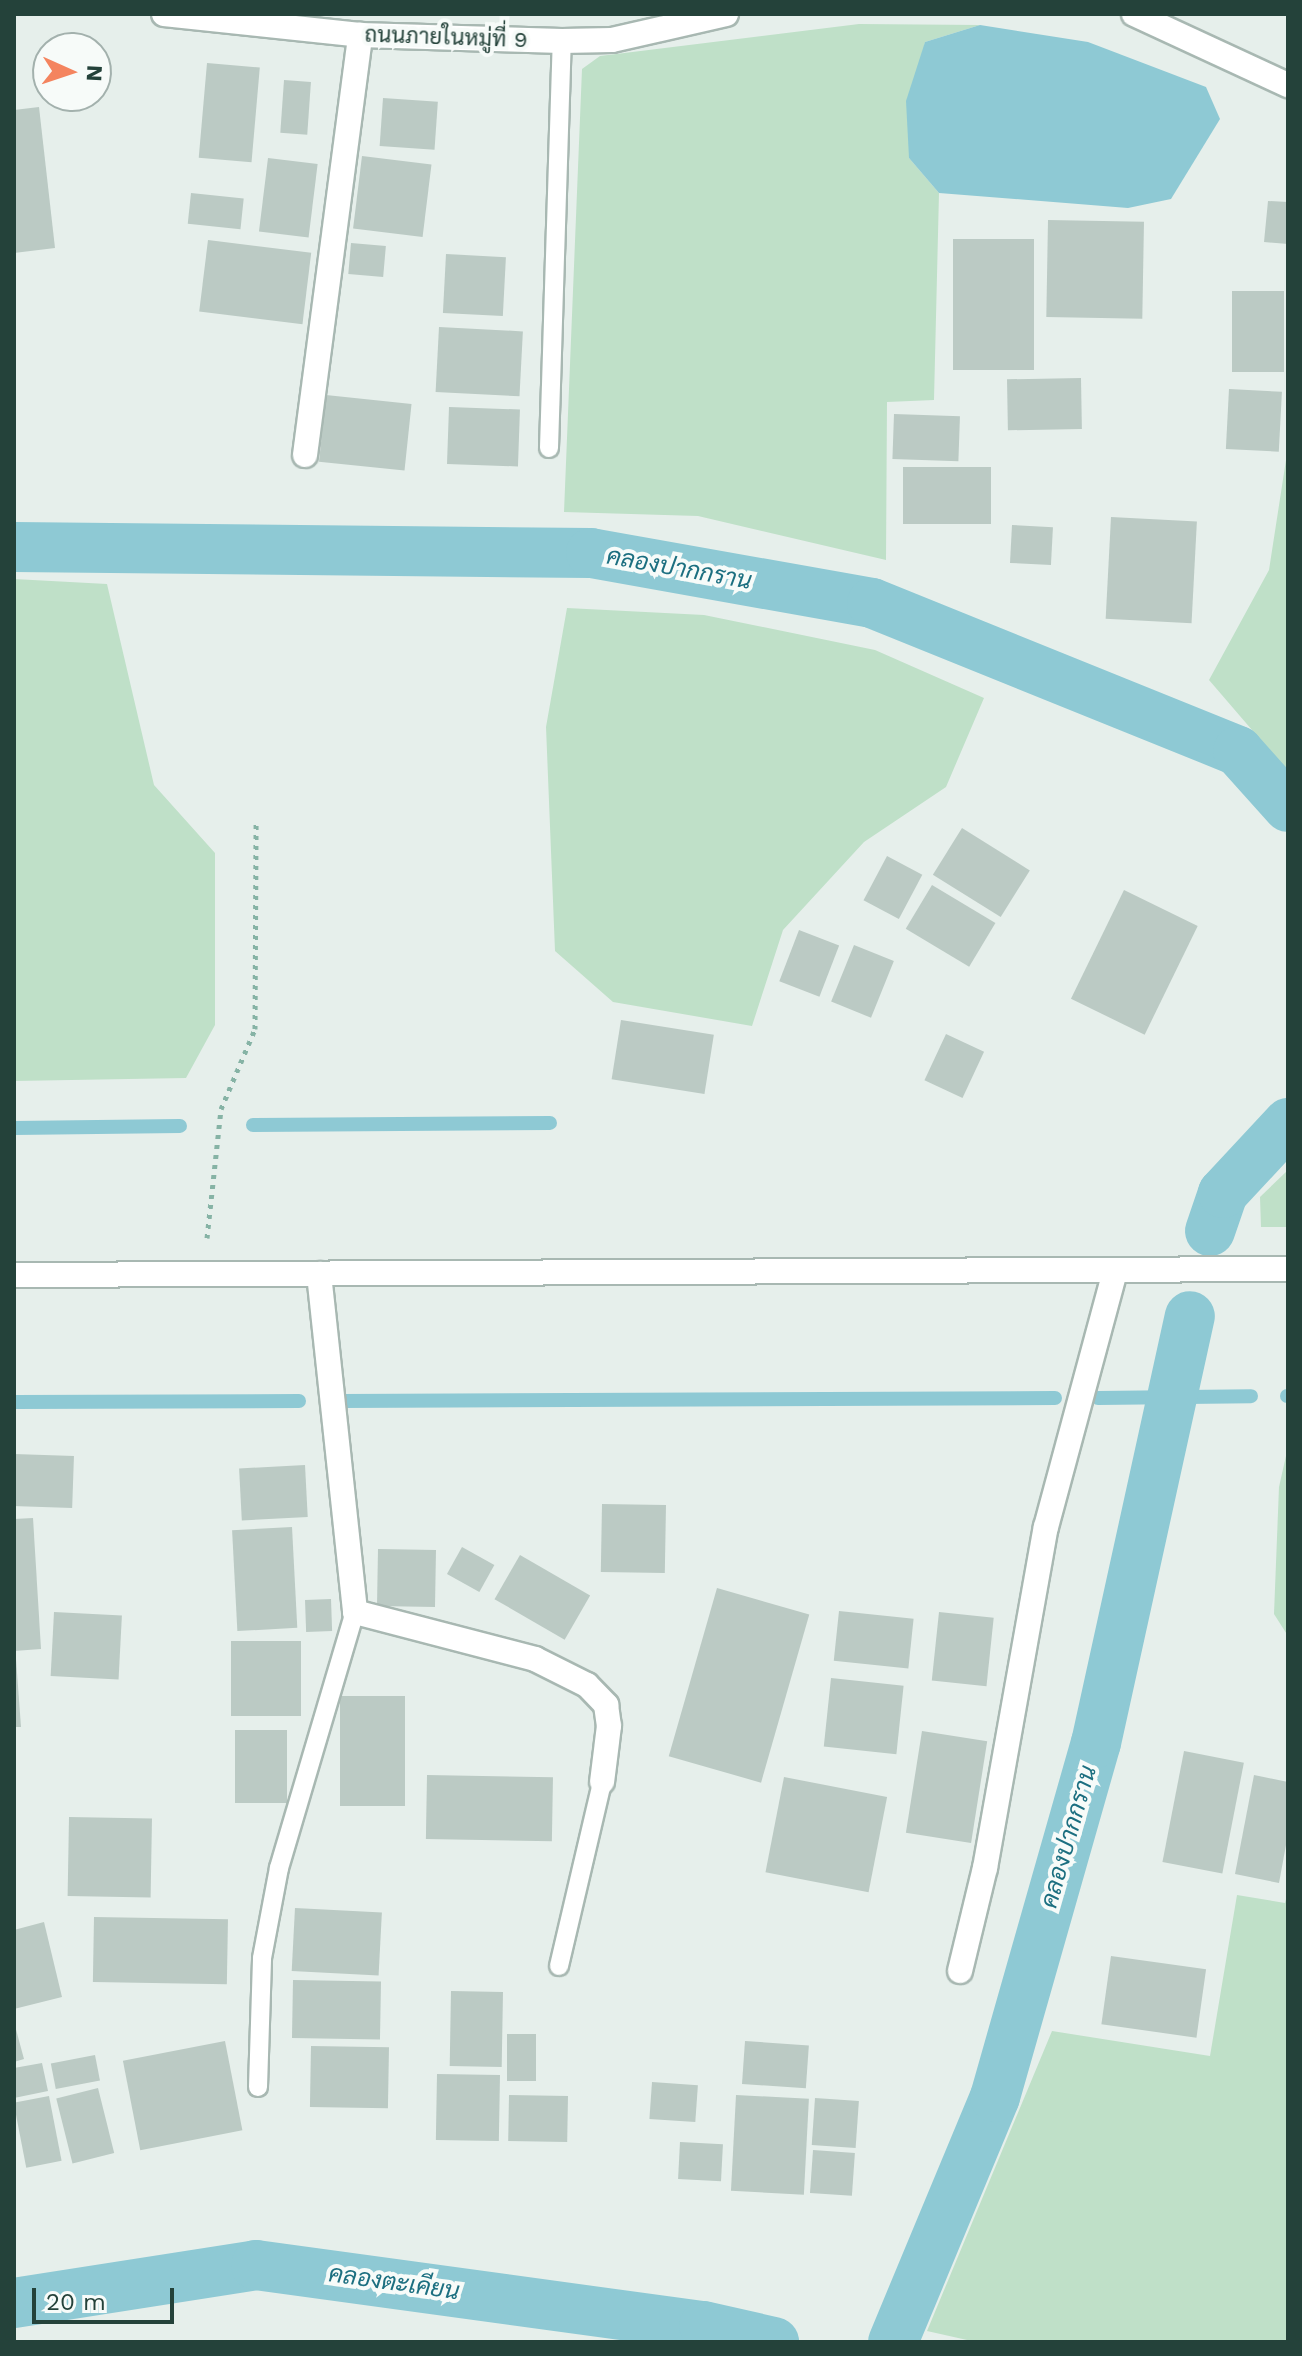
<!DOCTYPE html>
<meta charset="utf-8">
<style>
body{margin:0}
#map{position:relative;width:1302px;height:2356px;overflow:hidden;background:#e6efeb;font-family:"Work Sans",Sarabun,sans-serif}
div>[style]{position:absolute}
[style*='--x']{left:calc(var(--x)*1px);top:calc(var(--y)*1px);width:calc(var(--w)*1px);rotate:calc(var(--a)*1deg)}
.green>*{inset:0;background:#bfe0c8}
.water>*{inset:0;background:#8ec9d4}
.stream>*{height:14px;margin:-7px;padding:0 7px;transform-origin:7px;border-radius:7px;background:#8ec9d4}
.canal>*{height:50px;margin:-25px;padding:0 25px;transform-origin:25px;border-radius:25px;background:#8ec9d4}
.building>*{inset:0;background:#bbcac4;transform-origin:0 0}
.path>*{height:5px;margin-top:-2.5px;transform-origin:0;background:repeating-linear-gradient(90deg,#86b3a5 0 4px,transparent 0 10px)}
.roads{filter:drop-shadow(2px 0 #a8b8b2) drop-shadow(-2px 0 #a8b8b2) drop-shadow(0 2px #a8b8b2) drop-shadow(0 -2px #a8b8b2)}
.lane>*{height:18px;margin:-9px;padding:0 9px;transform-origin:9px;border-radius:9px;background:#fff}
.street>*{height:24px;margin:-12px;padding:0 12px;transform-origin:12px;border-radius:12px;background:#fff}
.secondary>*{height:24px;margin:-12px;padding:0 12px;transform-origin:12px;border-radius:12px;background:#fff}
span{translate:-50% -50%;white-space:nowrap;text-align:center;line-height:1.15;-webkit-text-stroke:8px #f7fbf9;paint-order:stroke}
.street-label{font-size:22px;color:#24423a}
.water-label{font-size:24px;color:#1c6f80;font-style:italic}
.frame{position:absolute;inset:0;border:16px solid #24423a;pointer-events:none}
.north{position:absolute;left:32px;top:32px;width:80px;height:80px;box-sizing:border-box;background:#f7fbf9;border:2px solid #a3b1ad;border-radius:50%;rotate:93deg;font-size:22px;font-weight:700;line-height:32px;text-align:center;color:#24423a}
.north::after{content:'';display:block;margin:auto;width:28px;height:36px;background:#f4845f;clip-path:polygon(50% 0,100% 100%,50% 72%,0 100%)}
.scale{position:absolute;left:32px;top:2288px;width:142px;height:36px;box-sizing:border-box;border:4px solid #24423a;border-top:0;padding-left:10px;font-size:24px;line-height:28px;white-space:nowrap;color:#24423a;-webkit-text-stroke:6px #f7fbf9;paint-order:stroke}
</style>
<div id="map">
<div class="green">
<div style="clip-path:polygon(859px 24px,980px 25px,925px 42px,909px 158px,939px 193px,934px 400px,887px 402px,886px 560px,698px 516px,564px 512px,582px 69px,600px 56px)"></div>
<div style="clip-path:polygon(1288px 447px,1288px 772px,1209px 680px,1269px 570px)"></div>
<div style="clip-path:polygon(14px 579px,107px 584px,154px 785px,215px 853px,215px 1025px,186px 1078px,14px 1081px)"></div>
<div style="clip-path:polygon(567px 608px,704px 615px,875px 650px,984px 698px,946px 787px,864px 842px,783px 930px,752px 1026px,613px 1002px,555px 951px,546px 727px)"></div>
<div style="clip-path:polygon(1288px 1170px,1288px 1227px,1261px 1227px,1260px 1197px)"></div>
<div style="clip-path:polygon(1288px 1447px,1288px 1636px,1274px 1614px,1279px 1487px)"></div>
<div style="clip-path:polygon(1288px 1891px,1288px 2342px,976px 2342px,927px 2331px,1052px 2031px,1210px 2056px,1237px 1895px,1285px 1903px)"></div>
</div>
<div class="water">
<div style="clip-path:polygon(980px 25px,1088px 42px,1206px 87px,1220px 119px,1171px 199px,1128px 208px,939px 193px,909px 158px,906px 101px,925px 42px)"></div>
</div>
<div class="stream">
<div style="--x:253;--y:1125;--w:297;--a:-0.4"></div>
<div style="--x:14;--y:1128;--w:166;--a:-0.7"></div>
<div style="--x:1287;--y:1396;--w:1;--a:0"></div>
<div style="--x:1098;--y:1398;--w:153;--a:-0.7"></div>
<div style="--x:342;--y:1401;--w:713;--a:-0.24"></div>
<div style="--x:14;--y:1402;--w:285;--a:-0.2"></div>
</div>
<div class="canal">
<div style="--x:14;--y:547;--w:577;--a:0.6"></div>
<div style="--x:591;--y:553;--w:285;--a:10.1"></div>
<div style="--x:872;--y:603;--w:395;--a:22"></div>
<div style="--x:1238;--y:751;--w:75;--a:48.2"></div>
<div style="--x:1210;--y:1231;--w:40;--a:-71.1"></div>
<div style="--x:1223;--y:1193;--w:96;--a:-47.1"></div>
<div style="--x:14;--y:2303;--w:245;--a:-8.9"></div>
<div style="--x:256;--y:2265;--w:452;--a:7.8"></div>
<div style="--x:704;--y:2326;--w:72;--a:12.9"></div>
<div style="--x:893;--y:2342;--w:265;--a:-67.4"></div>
<div style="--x:995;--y:2097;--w:368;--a:-74.1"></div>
<div style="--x:1096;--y:1743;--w:437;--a:-77.6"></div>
</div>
<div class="building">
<div style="left:207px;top:63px;width:53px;height:95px;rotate:5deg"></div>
<div style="left:284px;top:80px;width:27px;height:53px;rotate:4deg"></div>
<div style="left:383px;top:98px;width:55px;height:48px;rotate:4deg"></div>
<div style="clip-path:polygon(39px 107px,55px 248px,14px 253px,14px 110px)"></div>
<div style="left:362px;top:156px;width:70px;height:73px;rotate:7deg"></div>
<div style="left:268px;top:158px;width:50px;height:74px;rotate:7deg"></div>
<div style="left:191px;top:193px;width:53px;height:31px;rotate:6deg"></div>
<div style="clip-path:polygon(1268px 201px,1288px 202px,1288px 244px,1264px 242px)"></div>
<div style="left:1048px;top:220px;width:96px;height:97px;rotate:1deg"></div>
<div style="left:953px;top:239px;width:81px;height:131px"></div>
<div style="left:208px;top:240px;width:104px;height:72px;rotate:7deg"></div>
<div style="left:351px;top:243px;width:35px;height:31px;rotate:5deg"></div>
<div style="left:446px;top:254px;width:60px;height:59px;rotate:3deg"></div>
<div style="left:1232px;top:291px;width:52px;height:81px"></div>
<div style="left:439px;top:327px;width:84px;height:65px;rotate:3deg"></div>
<div style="left:1081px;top:378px;width:51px;height:74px;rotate:89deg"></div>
<div style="left:1229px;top:389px;width:53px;height:60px;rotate:3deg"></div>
<div style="left:326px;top:395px;width:86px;height:67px;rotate:6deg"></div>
<div style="left:449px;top:407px;width:71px;height:57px;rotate:2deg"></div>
<div style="left:894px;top:414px;width:66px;height:45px;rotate:2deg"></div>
<div style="left:903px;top:467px;width:88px;height:57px"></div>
<div style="left:1111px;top:517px;width:86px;height:102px;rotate:3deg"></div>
<div style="left:1012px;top:525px;width:41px;height:38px;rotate:3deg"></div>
<div style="left:962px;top:828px;width:80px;height:55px;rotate:32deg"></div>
<div style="left:887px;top:856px;width:40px;height:50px;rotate:28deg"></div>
<div style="left:932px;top:885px;width:74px;height:51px;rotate:31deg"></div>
<div style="left:1124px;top:890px;width:82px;height:121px;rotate:26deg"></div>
<div style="left:799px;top:930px;width:43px;height:55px;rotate:21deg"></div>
<div style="left:854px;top:945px;width:43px;height:61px;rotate:22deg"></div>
<div style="left:621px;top:1020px;width:94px;height:60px;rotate:9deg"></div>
<div style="left:946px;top:1034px;width:42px;height:51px;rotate:25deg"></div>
<div style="left:14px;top:1454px;width:60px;height:52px;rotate:2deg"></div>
<div style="left:305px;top:1465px;width:52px;height:66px;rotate:87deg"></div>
<div style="left:602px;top:1504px;width:64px;height:68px;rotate:1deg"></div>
<div style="clip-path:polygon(33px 1518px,41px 1649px,14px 1651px,14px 1519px)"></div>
<div style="left:292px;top:1527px;width:101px;height:60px;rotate:87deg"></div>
<div style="left:462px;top:1547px;width:37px;height:31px;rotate:29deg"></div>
<div style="left:378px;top:1549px;width:58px;height:57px;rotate:1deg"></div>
<div style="left:520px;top:1555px;width:81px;height:51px;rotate:30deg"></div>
<div style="left:717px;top:1588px;width:96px;height:175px;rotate:16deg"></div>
<div style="left:331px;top:1599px;width:32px;height:26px;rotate:88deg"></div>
<div style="left:839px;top:1611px;width:75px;height:50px;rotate:6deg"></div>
<div style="left:54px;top:1612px;width:68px;height:64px;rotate:3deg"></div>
<div style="left:939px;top:1612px;width:55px;height:69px;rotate:6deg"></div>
<div style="left:301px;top:1641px;width:75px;height:70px;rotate:90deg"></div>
<div style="clip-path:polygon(16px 1659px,21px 1727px,14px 1727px,14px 1660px)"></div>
<div style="left:831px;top:1678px;width:73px;height:69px;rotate:6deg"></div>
<div style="left:340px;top:1696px;width:65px;height:110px"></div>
<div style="left:235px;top:1730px;width:52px;height:73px"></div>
<div style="left:922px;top:1731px;width:66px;height:103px;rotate:9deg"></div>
<div style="left:1184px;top:1751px;width:61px;height:113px;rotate:11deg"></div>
<div style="left:427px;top:1775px;width:126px;height:64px;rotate:1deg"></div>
<div style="clip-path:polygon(1254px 1775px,1288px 1782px,1288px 1834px,1279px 1883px,1235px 1874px)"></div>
<div style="left:784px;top:1777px;width:105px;height:97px;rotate:11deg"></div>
<div style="left:69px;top:1817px;width:83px;height:79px;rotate:1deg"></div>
<div style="left:295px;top:1908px;width:87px;height:63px;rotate:3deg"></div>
<div style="left:94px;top:1917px;width:134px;height:65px;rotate:1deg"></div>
<div style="clip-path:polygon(44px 1922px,62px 1997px,14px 2009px,14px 1930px)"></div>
<div style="left:1111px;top:1956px;width:96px;height:69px;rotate:8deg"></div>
<div style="left:293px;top:1980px;width:88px;height:58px;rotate:1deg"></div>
<div style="left:451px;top:1991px;width:52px;height:75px;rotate:1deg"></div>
<div style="clip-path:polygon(14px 2022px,24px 2059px,14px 2062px)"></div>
<div style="left:507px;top:2034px;width:29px;height:47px"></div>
<div style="left:225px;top:2041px;width:91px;height:104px;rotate:79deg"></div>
<div style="left:745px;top:2041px;width:64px;height:43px;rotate:4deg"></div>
<div style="left:311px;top:2046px;width:78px;height:61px;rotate:1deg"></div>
<div style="left:95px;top:2055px;width:26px;height:45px;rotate:79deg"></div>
<div style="clip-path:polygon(42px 2063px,48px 2091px,14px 2098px,14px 2068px)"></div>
<div style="left:437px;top:2074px;width:63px;height:66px;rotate:1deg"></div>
<div style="left:652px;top:2082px;width:46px;height:37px;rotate:4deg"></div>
<div style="left:98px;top:2088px;width:67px;height:43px;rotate:76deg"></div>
<div style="left:509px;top:2095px;width:59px;height:46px;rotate:1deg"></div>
<div style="left:736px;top:2095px;width:73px;height:96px;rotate:3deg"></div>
<div style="left:49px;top:2096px;width:66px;height:36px;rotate:79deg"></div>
<div style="left:815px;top:2098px;width:44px;height:47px;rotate:4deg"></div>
<div style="left:680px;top:2142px;width:43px;height:37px;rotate:3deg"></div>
<div style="left:813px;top:2150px;width:42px;height:43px;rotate:4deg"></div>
</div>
<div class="path">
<div style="--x:207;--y:1238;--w:130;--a:-83.8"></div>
<div style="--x:221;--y:1109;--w:87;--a:-67"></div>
<div style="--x:255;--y:1029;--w:205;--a:-89.7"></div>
</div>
<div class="roads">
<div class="lane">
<div style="--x:549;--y:448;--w:407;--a:-88.2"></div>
<div style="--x:559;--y:1966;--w:189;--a:-76.8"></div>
<div style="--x:258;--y:2087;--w:129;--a:-88.2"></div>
<div style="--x:262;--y:1958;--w:92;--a:-79.3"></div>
<div style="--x:279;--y:1868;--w:267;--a:-73.5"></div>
</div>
<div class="street">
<div style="--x:164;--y:14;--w:197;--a:6.1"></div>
<div style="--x:360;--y:35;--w:202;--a:1.7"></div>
<div style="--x:562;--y:41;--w:50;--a:-1.1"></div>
<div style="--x:612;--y:40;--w:117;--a:-12.8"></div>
<div style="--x:1134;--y:14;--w:170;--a:24.8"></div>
<div style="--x:305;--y:455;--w:424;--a:-82.5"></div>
<div style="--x:319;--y:1274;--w:340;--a:83.9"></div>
<div style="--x:355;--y:1612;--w:186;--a:14.6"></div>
<div style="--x:535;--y:1659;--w:58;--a:26.6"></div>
<div style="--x:587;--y:1685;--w:28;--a:46"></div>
<div style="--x:606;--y:1705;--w:21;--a:82"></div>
<div style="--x:609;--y:1726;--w:56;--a:97.1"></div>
<div style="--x:960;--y:1971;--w:106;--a:-76.4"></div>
<div style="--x:985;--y:1868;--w:346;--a:-79.9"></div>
<div style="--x:1046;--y:1527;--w:265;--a:-74.9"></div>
</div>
<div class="secondary">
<div style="--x:14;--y:1275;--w:1274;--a:-0.27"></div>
</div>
</div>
<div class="street-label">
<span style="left:446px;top:37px;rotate:2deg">ถนนภายในหมู่ที่ 9</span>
</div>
<div class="water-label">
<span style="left:679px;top:569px;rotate:10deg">คลองปากกราน</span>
<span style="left:1069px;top:1837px;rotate:-74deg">คลองปากกราน</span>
<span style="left:394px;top:2283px;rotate:8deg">คลองตะเคียน</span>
</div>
<div class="frame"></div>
<div class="north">N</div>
<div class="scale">20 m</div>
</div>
